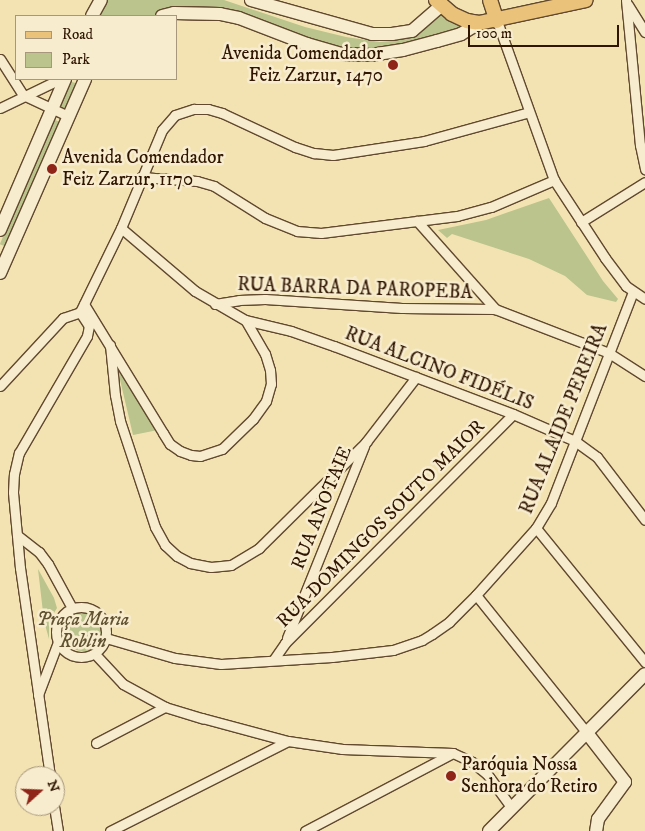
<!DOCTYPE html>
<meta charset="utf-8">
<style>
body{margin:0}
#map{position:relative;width:645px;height:831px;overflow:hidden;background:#f3e3b3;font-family:"IM FELL DW Pica",serif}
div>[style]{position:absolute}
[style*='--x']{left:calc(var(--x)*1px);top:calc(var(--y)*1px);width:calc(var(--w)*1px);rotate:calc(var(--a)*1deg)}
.green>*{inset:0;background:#bac48c;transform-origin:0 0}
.round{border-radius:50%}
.roads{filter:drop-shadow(1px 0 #61482e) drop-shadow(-1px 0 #61482e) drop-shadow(0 1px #61482e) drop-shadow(0 -1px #61482e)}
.street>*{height:9px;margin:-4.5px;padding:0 4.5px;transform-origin:4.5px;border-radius:4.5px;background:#f7edce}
.street>.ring{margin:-4.5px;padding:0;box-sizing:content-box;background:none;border:9px solid #f7edce;border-radius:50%}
.secondary>*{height:12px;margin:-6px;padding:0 6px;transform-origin:6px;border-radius:6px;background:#f7edce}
.primary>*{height:14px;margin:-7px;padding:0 7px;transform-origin:7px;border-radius:7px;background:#eac27a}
.dots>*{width:14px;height:14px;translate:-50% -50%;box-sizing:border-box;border:2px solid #f7edce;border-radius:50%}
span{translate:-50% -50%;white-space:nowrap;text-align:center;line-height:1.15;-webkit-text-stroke:5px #f7edce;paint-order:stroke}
.poi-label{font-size:19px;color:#301502}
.right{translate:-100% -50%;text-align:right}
.left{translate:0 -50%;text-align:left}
.street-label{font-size:19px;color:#301502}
.park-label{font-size:19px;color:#605232;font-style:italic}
.legend{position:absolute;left:15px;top:15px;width:162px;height:65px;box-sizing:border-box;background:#f7edce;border:1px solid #a7977c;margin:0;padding:6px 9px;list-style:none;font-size:15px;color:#301502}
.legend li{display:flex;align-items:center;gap:10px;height:25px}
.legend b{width:25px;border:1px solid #a7977c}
.north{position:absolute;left:15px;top:766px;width:50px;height:50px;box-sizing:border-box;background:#f7edce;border:1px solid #a7977c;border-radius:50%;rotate:70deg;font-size:14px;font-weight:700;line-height:20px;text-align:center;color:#301502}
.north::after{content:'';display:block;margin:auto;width:18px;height:22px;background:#8f2418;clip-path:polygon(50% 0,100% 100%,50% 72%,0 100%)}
.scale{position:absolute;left:468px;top:25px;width:151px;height:22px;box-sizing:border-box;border:2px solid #301502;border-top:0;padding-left:6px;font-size:15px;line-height:18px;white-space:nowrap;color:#301502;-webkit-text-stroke:4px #f7edce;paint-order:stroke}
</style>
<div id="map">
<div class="green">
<div style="clip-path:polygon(106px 0,224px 0,305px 27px,346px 37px,380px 42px,401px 40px,414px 34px,428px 26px,441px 12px,468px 25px,394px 46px,367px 49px,335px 49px,254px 19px,175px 11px,151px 16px,96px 16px)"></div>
<div style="clip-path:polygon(68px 81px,79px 84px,66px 111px,57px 109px)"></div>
<div style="left:53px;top:119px;width:8px;height:136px;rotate:23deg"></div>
<div style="clip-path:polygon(549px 198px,603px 281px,618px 299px,616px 302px,587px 295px,565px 276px,529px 259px,452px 234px,447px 238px,438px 230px,486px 220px)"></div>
<div style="clip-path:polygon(114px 354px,158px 430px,133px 435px)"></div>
<div style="clip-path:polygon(38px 569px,54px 598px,57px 608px,49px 621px,49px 639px,44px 621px)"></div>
<div class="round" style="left:63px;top:611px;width:40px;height:40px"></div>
</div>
<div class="roads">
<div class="street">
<div style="--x:626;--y:0;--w:146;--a:84.5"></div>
<div style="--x:640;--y:145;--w:25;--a:78"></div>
<div style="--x:628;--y:5;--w:32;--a:58"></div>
<div style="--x:497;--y:21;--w:169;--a:70.3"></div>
<div style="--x:554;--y:180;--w:93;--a:56.8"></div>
<div style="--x:605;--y:258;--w:35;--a:53"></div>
<div style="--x:626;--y:286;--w:23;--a:34"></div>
<div style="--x:0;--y:59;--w:43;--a:57.4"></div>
<div style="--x:23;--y:95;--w:50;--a:25"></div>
<div style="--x:0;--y:108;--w:67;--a:-25.8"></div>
<div style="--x:141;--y:177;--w:56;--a:4.1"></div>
<div style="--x:197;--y:181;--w:18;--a:16"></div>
<div style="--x:214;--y:186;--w:60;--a:32.1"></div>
<div style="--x:265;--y:218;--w:35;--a:22"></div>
<div style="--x:297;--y:231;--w:24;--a:5"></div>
<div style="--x:321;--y:233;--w:137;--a:-7.1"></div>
<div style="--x:457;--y:216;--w:35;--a:-15"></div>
<div style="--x:491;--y:207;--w:69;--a:-23.2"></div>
<div style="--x:417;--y:221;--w:118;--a:48.4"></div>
<div style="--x:495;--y:309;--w:122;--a:21.1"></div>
<div style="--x:609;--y:353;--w:43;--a:32.6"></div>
<div style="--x:581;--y:222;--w:75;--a:-32"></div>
<div style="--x:84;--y:304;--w:151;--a:58.5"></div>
<div style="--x:163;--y:433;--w:13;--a:58"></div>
<div style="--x:170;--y:444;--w:12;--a:35"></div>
<div style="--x:180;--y:451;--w:12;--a:20"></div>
<div style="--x:191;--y:455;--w:9;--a:6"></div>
<div style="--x:200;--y:456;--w:23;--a:-18"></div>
<div style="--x:222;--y:449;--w:43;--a:-44.1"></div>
<div style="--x:253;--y:419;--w:22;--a:-54"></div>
<div style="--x:266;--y:401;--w:18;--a:-74"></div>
<div style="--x:271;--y:384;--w:14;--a:-94"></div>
<div style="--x:270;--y:370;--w:17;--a:-107"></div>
<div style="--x:265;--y:354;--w:39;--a:-120"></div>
<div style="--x:245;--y:320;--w:58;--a:-149.9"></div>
<div style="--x:195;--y:291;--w:97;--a:-139.6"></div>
<div style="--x:215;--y:304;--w:24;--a:-9"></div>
<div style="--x:239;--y:300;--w:26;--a:-2"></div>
<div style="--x:265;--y:299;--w:137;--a:3.8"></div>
<div style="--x:402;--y:308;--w:93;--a:0.6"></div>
<div style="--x:80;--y:312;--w:93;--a:-64"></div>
<div style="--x:121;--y:228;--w:106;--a:-67.3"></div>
<div style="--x:162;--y:130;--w:20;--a:-49"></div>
<div style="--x:175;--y:115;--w:20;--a:-18"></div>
<div style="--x:194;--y:109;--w:14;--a:0"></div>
<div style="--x:208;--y:109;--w:15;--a:16"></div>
<div style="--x:222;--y:113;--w:81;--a:25"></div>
<div style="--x:295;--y:147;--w:20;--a:18"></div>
<div style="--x:314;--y:153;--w:19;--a:6"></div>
<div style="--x:333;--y:155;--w:92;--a:-8.7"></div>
<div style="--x:424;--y:141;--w:109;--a:-15.4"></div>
<div style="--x:245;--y:320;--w:47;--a:13.4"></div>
<div style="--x:291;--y:331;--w:46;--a:19.2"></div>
<div style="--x:334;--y:346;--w:191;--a:20.8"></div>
<div style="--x:513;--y:414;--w:68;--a:23.5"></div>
<div style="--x:575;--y:441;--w:27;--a:36"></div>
<div style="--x:597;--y:457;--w:79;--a:52.7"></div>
<div style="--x:110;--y:345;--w:50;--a:84.3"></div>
<div style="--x:115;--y:395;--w:26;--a:79"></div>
<div style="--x:120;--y:421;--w:112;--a:71.7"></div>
<div style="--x:155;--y:527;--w:21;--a:61"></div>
<div style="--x:165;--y:545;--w:16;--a:43"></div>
<div style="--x:177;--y:556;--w:15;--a:28"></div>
<div style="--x:190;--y:563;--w:21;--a:11"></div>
<div style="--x:211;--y:567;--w:20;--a:-6"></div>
<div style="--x:231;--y:565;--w:33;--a:-31"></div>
<div style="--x:259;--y:548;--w:151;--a:-44.7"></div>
<div style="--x:366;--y:442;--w:82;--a:-52.4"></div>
<div style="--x:0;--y:386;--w:93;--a:-47.2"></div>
<div style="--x:63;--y:318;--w:18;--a:-19"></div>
<div style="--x:536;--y:528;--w:173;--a:50.9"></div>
<div style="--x:17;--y:535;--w:28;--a:38"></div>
<div style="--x:39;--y:552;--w:15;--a:53"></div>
<div style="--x:48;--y:564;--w:50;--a:61.4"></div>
<div style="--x:476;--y:595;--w:177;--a:51.2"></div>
<div class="ring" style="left:56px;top:607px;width:41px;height:41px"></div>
<div style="--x:106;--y:638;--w:72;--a:16.2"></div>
<div style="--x:175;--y:658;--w:46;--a:7.4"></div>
<div style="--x:221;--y:664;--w:111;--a:-3.6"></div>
<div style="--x:332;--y:657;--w:61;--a:-6.5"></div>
<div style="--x:393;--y:650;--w:31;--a:-19"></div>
<div style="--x:422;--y:640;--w:12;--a:-31"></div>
<div style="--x:432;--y:634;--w:21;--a:-35"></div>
<div style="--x:449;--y:622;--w:38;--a:-45"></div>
<div style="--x:476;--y:595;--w:90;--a:-48.2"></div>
<div style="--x:536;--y:528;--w:29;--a:-59"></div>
<div style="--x:551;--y:503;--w:226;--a:-68.8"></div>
<div style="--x:287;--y:638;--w:207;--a:-68.1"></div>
<div style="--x:95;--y:654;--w:41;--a:47"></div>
<div style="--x:123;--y:684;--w:48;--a:28.7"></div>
<div style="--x:165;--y:707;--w:39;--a:17"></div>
<div style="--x:202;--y:718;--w:89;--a:15"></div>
<div style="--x:288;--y:741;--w:55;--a:8.4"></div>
<div style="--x:342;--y:749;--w:111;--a:2.1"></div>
<div style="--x:453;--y:753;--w:21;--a:25"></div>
<div style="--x:472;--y:762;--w:19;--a:39"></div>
<div style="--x:487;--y:774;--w:41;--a:54"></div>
<div style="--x:274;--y:659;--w:19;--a:-55"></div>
<div style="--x:285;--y:643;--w:323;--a:-45.1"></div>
<div style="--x:38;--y:695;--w:57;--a:-69.3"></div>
<div style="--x:96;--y:743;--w:78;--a:-27.6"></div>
<div style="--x:50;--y:776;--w:210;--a:-98.2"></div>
<div style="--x:20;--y:568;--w:76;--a:-95.3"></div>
<div style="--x:13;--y:492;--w:18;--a:-87"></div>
<div style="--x:14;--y:474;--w:22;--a:-77"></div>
<div style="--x:19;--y:453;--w:135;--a:-59.8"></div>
<div style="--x:87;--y:336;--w:10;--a:-79"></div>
<div style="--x:89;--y:326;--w:17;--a:-123"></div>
<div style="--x:54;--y:806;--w:25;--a:81"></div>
<div style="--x:110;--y:831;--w:199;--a:-26.8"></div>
<div style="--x:305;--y:831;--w:167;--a:-27.8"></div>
</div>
<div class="secondary">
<div style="--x:251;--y:0;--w:126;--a:15.7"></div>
<div style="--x:372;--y:34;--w:20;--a:0"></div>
<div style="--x:392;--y:34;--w:20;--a:-9"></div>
<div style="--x:412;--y:31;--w:40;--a:-41"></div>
<div style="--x:92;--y:16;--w:18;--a:-61"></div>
<div style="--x:162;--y:16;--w:12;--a:-14"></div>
<div style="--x:174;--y:13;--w:46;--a:1.2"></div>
<div style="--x:220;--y:14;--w:19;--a:12"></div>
<div style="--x:239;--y:18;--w:73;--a:20.9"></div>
<div style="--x:307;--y:44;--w:36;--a:16"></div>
<div style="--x:342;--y:54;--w:29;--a:2"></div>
<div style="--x:371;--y:55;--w:32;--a:-9"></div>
<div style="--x:403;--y:50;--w:35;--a:-15"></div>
<div style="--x:437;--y:41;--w:25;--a:-16"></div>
<div style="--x:461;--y:34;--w:21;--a:-31"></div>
<div style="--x:0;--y:230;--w:164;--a:-66.7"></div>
<div style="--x:0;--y:273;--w:212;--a:-66.3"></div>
<div style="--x:587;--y:733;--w:62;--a:52.2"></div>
<div style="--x:625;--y:782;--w:46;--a:126.1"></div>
<div style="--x:598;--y:819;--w:12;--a:99"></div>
<div style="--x:489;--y:831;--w:221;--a:-45.2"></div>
</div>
<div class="primary">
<div style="--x:436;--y:0;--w:21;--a:41"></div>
<div style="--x:452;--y:14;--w:17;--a:25"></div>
<div style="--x:467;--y:21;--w:12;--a:9"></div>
<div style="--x:479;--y:23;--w:109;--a:-12.1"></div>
<div style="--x:490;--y:0;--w:22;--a:72"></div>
</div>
</div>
<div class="dots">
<div style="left:393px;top:65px;background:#8f2418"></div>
<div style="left:52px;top:169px;background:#8f2418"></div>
<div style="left:451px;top:776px;background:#8f2418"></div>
</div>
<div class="poi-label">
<span class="right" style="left:383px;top:65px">Avenida Comendador<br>Feiz Zarzur, 1470</span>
<span class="left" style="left:62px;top:169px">Avenida Comendador<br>Feiz Zarzur, 1170</span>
<span class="left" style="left:461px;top:776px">Paróquia Nossa<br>Senhora do Retiro</span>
</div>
<div class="street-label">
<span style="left:355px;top:289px;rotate:2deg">RUA BARRA DA PAROPEBA</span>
<span style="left:439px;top:369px;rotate:21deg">RUA ALCINO FIDÉLIS</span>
<span style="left:564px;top:419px;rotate:-68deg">RUA ALAIDE PEREIRA</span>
<span style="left:322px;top:508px;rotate:-68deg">RUA ANOTAIE</span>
<span style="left:381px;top:524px;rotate:-45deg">RUA DOMINGOS SOUTO MAIOR</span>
</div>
<div class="park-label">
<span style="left:83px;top:631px">Praça Maria<br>Roblin</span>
</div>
<ul class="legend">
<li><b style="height:6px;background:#eac27a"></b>Road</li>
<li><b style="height:14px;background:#bac48c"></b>Park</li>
</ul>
<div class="north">N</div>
<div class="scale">100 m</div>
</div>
